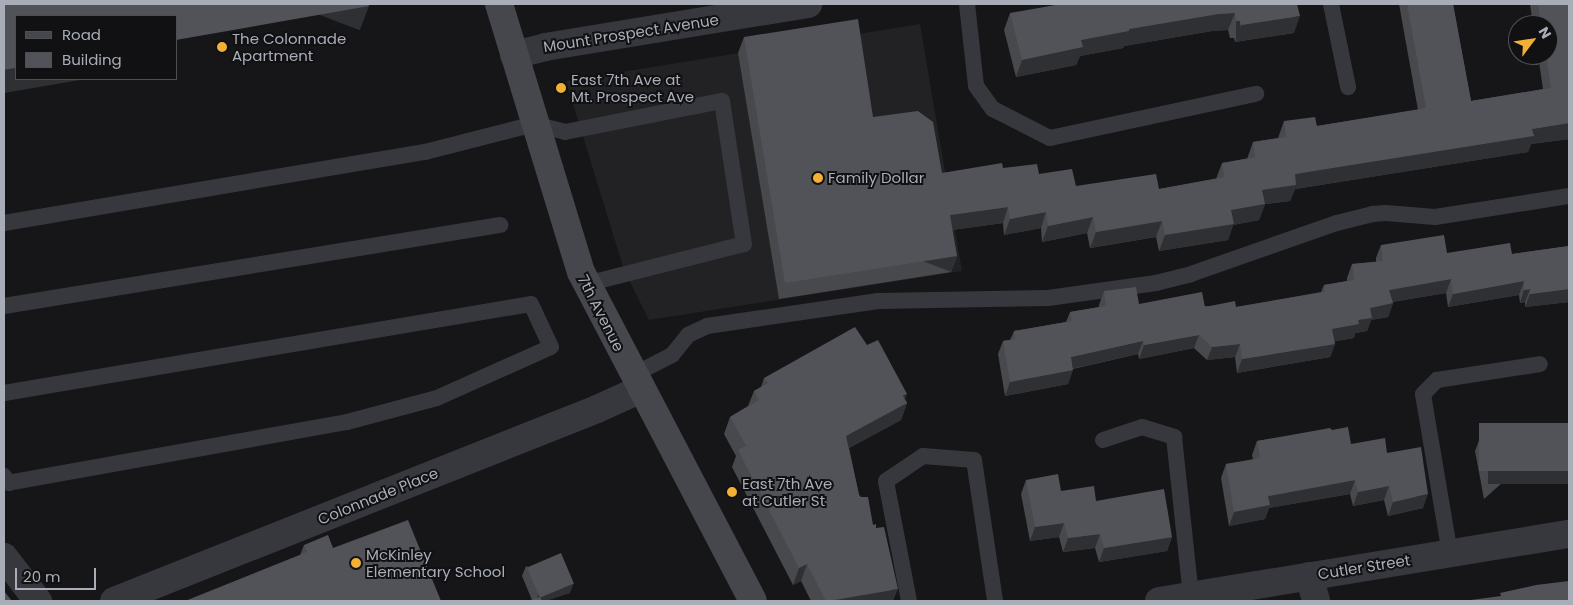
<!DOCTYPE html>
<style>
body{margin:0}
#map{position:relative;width:1573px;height:605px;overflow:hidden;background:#161618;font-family:Poppins,sans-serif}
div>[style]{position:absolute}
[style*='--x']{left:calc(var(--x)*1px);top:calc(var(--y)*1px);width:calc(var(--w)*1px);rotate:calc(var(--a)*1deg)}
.built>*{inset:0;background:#222225}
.lane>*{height:16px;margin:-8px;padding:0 8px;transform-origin:8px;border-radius:8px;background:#37383d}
.street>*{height:28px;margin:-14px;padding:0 14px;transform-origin:14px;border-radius:14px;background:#37383d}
.secondary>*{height:28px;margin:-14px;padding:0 14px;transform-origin:14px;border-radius:14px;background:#45474d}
.wall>*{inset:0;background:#47494d}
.shaded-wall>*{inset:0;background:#2f3033;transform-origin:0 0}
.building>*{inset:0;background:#525359;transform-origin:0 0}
.dots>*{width:14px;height:14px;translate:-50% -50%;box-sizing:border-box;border:2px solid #111113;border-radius:50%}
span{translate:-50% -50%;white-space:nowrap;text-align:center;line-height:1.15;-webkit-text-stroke:4px #111113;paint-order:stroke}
.street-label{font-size:15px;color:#a8adb8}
.poi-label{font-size:15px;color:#a8adb8}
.left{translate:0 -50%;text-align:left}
.frame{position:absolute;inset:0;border:5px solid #a8adb8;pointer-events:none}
.legend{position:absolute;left:15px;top:15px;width:162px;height:65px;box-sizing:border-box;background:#111113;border:1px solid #4d4f55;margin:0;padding:6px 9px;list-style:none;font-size:15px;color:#a8adb8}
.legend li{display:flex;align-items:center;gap:10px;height:25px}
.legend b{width:25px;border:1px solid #4d4f55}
.north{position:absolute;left:1508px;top:15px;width:50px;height:50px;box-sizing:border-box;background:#111113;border:1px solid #4d4f55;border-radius:50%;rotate:59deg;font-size:14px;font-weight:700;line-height:20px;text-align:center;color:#a8adb8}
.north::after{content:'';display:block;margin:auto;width:18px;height:22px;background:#f2b134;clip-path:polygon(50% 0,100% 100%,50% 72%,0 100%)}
.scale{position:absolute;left:15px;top:568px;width:81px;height:22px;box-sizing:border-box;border:2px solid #a8adb8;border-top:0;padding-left:6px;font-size:15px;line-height:18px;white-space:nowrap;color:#a8adb8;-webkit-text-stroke:4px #111113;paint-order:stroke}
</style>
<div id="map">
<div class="built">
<div style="clip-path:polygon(920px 24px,962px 271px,649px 320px,624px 270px,566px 81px)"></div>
</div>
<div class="lane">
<div style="--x:967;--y:4;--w:82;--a:83.7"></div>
<div style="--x:976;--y:86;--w:29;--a:54"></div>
<div style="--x:993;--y:109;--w:64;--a:27"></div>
<div style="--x:1050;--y:138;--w:211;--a:-12.1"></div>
<div style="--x:1331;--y:4;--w:85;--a:78.4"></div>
<div style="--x:4;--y:223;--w:427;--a:-9.6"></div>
<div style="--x:425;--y:152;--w:113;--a:-14.4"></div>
<div style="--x:534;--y:124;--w:32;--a:14"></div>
<div style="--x:565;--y:132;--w:160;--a:-11.2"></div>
<div style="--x:722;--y:101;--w:145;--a:81.3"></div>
<div style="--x:744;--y:244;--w:163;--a:165.8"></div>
<div style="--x:4;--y:306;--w:503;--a:-9.27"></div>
<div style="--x:633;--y:375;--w:44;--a:-27.1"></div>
<div style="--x:672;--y:355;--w:26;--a:-51"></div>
<div style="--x:688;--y:335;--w:21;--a:-25"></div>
<div style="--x:707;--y:326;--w:173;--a:-8.3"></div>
<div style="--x:878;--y:301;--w:170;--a:-1"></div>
<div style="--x:1048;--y:298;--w:109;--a:-7.9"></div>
<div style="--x:1156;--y:283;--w:36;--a:-14"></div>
<div style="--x:1191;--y:274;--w:155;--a:-19.3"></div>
<div style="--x:1337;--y:223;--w:36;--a:-14"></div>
<div style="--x:1372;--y:214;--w:14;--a:-4"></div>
<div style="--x:1386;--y:213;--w:49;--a:4.7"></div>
<div style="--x:1435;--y:217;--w:136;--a:-8.9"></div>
<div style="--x:4;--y:393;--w:534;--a:-9.59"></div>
<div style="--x:531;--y:304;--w:47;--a:65.1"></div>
<div style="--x:551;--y:347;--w:125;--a:155.9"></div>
<div style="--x:437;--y:398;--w:93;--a:165.1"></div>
<div style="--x:347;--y:422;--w:343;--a:169.8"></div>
<div style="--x:9;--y:483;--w:9;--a:-126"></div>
<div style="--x:1103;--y:440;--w:41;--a:-18.4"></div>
<div style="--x:1142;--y:427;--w:34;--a:17"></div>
<div style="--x:1174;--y:437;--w:160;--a:83.9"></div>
<div style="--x:1450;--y:554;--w:162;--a:-99.6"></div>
<div style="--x:1423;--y:394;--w:20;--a:-45"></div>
<div style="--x:1437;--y:380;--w:104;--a:-8.8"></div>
<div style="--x:909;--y:601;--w:122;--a:-100.9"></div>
<div style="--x:886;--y:481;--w:45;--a:-34"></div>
<div style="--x:923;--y:456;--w:51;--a:4.5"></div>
<div style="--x:974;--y:460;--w:143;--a:81.5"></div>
</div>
<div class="street">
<div style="--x:514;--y:55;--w:32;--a:-14"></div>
<div style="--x:545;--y:47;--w:267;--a:-9.3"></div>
<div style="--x:4;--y:557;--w:56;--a:52.3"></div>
<div style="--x:1309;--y:576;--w:26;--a:74"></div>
<div style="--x:114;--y:601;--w:520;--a:-21.68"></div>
<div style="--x:597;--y:409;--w:48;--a:-24.4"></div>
<div style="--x:1159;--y:601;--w:415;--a:-9.3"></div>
</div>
<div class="secondary">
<div style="--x:499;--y:4;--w:280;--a:73"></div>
<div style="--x:581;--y:272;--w:371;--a:62.4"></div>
</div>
<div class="wall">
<div style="clip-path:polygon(1297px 4px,1294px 33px,1235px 42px,1234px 38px,1230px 38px,1228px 30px,1212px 31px,1124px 46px,1123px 48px,1080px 56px,1076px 65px,1016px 77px,1004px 30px,1010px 13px)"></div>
<div style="clip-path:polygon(1399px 4px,1453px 4px,1471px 101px,1543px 89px,1538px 55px,1548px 55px,1548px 25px,1533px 25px,1530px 4px,1569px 4px,1569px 139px,1531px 144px,1528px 152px,1295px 189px,1290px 201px,1265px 204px,1259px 220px,1233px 225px,1228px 240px,1159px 251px,1156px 237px,1090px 248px,1087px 233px,1042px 242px,1041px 228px,1004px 235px,1003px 223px,952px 230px,957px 256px,951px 272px,779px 299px,738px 53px,744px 37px,873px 117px,942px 173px,1003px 168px,1039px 174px,1076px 186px,1159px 189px,1216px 179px,1222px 163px,1247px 159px,1253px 142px,1278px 138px,1284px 121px,1317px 126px,1418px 110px)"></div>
<div style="clip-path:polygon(1381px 245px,1447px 253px,1512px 254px,1569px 246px,1569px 302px,1525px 307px,1525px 302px,1520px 303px,1519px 295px,1448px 307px,1446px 293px,1392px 302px,1393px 303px,1388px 317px,1371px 320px,1367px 331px,1355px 333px,1354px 338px,1334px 341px,1335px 344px,1330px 357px,1237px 373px,1235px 357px,1207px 360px,1194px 348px,1139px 359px,1138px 354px,1073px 369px,1068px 384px,1005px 396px,998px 354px,1003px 341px,1010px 340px,1014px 331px,1066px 322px,1070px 312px,1099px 307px,1099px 305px,1104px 291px,1139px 304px,1236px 307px,1321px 292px,1324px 285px,1347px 281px,1347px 278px,1352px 264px,1376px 262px,1376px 258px)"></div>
<div style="clip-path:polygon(764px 378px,905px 399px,907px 403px,901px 420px,849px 448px,859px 495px,873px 525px,893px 601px,811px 601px,801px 581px,793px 585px,732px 467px,736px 456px,724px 434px,730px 417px,748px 406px,754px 391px,761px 387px)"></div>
<div style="clip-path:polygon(1569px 423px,1484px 499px,1475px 451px,1480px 438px)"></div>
<div style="clip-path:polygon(1332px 430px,1351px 444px,1387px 453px,1423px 508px,1388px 516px,1384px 500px,1353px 506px,1350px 494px,1269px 508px,1265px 519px,1229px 526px,1221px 478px,1226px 464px,1253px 460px,1252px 455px,1257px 441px)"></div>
<div style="clip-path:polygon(1026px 480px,1061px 491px,1096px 501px,1172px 537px,1167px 551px,1099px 562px,1095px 548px,1063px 552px,1059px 537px,1030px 541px,1021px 494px)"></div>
<div style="clip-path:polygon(304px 545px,333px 548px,300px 555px)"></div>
<div style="clip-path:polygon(526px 566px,570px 593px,532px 600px,522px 576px)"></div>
</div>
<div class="shaded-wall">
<div style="left:369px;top:6px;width:26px;height:196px;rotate:111deg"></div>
<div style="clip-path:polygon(1235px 13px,1228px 30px,1212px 31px,1124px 46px,1123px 48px,1080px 56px,1076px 65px,1016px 77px,1022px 60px,1081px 40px,1129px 29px,1218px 14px)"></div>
<div style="clip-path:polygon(1300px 16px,1294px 33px,1235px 42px,1241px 25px)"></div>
<div style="left:1236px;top:21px;width:4px;height:18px"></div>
<div style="clip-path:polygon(16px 68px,16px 79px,86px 79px,4px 93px,4px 70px)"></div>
<div style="clip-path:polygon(1569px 123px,1569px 139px,1531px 144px,1528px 152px,1295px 189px,1290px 201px,1265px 204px,1259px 220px,1233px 225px,1228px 240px,1159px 251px,1165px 235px,1231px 210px,1262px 190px,1295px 174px,1532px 129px)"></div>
<div style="clip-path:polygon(1008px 207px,1003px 223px,944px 231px,950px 215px)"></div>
<div style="clip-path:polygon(1046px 212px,1041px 228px,1004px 235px,1010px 219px)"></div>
<div style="clip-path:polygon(1093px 217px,1087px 233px,1042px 242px,1048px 226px)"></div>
<div style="clip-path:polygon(1162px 221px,1156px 237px,1090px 248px,1096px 232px)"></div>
<div style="left:957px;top:256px;width:17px;height:174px;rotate:111deg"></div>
<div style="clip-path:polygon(1451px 279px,1446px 293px,1384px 303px,1389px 290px)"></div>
<div style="clip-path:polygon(1524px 281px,1519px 295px,1448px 307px,1453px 294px)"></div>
<div style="clip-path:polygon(1530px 289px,1525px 302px,1520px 303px,1524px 290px)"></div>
<div style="clip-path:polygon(1569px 289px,1569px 302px,1525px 307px,1530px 294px)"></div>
<div style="clip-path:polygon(1393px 303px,1388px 317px,1371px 320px,1367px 331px,1355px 333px,1354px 338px,1327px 343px,1332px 329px,1370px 308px)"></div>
<div style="clip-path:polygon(1199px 335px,1194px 348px,1139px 359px,1144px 345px)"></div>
<div style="clip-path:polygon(1143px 341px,1138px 354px,1066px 370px,1071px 357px)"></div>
<div style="clip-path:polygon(1240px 344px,1235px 357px,1207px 360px,1212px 347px)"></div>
<div style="clip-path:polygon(1335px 344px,1330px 357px,1237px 373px,1242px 359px)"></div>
<div style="clip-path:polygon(1073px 370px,1068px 384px,1005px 396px,1010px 382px)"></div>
<div style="clip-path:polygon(907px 394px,903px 405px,907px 403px,901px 420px,840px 453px,846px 436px)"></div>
<div style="left:1569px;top:471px;width:13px;height:81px;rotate:90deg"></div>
<div style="clip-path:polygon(1355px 480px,1350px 494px,1269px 508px,1265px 519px,1229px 526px,1234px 512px,1268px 496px)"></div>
<div style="clip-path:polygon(1389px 486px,1384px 500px,1353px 506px,1358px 492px)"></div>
<div style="clip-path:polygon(1428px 494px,1423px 508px,1388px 516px,1393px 502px)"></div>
<div style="clip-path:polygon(1064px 523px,1059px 537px,1030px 541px,1035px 527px)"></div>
<div style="clip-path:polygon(1100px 534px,1095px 548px,1063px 552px,1068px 538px)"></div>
<div style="clip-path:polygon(1172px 537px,1167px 551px,1099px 562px,1104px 548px)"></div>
<div style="clip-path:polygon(807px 564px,801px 581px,793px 585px,799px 568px)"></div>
<div style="clip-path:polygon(574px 583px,570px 593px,546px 601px,536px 601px,538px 595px)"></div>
<div style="clip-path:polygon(898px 589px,893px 601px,830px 601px)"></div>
</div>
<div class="building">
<div style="clip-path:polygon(4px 4px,368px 4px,369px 6px,176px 40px,176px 16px,16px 16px,16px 68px,4px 70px)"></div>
<div style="clip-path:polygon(1061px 4px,1297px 4px,1300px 16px,1241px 25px,1240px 21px,1236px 21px,1235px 13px,1218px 14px,1129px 29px,1129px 31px,1081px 40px,1083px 47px,1022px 60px,1010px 13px)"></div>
<div style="clip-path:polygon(1407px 4px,1453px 4px,1471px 101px,1551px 88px,1546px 55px,1548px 55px,1548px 25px,1541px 25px,1538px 4px,1569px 4px,1569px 123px,1532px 129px,1534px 136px,1295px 174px,1296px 185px,1262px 190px,1265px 204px,1231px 210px,1234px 224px,1165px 235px,1162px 221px,1096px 232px,1093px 217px,1048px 226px,1046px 212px,1010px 219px,1008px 207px,950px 215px,957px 256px,785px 283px,744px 37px,858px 19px,873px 117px,918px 111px,933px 122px,942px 173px,1002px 163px,1003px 168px,1037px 164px,1039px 174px,1072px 169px,1076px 186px,1156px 174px,1159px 189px,1224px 177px,1222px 163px,1255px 157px,1253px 142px,1286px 137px,1284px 121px,1315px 117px,1317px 126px,1426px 108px)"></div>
<div style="clip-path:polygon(1444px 235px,1447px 253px,1510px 243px,1512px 254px,1569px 246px,1569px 289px,1530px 294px,1530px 289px,1524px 290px,1524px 281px,1453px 294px,1451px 279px,1389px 290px,1393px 303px,1370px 308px,1372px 318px,1358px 320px,1359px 324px,1332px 329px,1335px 344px,1242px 359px,1240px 344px,1212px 347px,1199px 335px,1144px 345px,1143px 341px,1071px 357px,1073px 370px,1010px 382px,1003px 341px,1015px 339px,1014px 331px,1072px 321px,1070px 312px,1106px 306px,1104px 291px,1136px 287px,1139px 304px,1202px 292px,1205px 307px,1235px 301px,1236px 307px,1325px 292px,1324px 285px,1354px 280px,1352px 264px,1383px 261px,1381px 245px)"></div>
<div style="clip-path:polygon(855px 327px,867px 345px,878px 340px,907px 394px,903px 396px,907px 403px,846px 436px,859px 495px,861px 497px,868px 497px,873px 525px,876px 524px,876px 528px,884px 527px,898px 589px,826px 601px,807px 564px,799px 568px,738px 450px,746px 446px,730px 417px,759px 400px,754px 391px,768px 383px,764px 378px)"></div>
<div style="left:1569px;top:423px;width:48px;height:90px;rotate:90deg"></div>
<div style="clip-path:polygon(1348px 427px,1351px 444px,1385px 438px,1387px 453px,1421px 447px,1428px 494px,1393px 502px,1389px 486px,1358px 492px,1355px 480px,1268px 496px,1270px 505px,1234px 512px,1226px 464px,1260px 458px,1257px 441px,1330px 428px,1332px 430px)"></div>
<div style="clip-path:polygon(1058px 474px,1061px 491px,1094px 486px,1096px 501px,1164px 489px,1172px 537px,1104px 548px,1100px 534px,1068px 538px,1064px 523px,1035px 527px,1026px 480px)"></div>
<div style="clip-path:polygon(408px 520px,441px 601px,185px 601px,307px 552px,304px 545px,328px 535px,333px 548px)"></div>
<div style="left:561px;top:553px;width:33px;height:37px;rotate:67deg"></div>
<div style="clip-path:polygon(1569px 581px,1569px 601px,1463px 601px,1501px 596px,1500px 593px,1536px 585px)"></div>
<div style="clip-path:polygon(4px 591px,12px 601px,4px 601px)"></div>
<div style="clip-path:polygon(540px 597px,542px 601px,527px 601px)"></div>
</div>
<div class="dots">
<div style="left:222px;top:47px;background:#f2b134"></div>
<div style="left:561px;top:88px;background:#f2b134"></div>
<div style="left:818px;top:178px;background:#f2b134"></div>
<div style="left:732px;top:492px;background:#f2b134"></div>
<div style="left:356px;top:563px;background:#f2b134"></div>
</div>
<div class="street-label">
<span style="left:631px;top:33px;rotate:-9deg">Mount Prospect Avenue</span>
<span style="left:601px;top:313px;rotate:63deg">7th Avenue</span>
<span style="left:378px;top:496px;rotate:-22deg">Colonnade Place</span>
<span style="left:1364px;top:567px;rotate:-9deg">Cutler Street</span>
</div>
<div class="poi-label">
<span class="left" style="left:232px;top:47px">The Colonnade<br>Apartment</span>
<span class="left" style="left:571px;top:88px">East 7th Ave at<br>Mt. Prospect Ave</span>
<span class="left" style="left:828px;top:178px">Family Dollar</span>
<span class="left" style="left:742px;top:492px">East 7th Ave<br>at Cutler St</span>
<span class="left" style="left:366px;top:563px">McKinley<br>Elementary School</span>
</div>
<div class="frame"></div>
<ul class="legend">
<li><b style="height:6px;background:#45474d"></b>Road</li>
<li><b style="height:14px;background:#525359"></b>Building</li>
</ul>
<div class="north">N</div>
<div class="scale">20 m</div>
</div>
